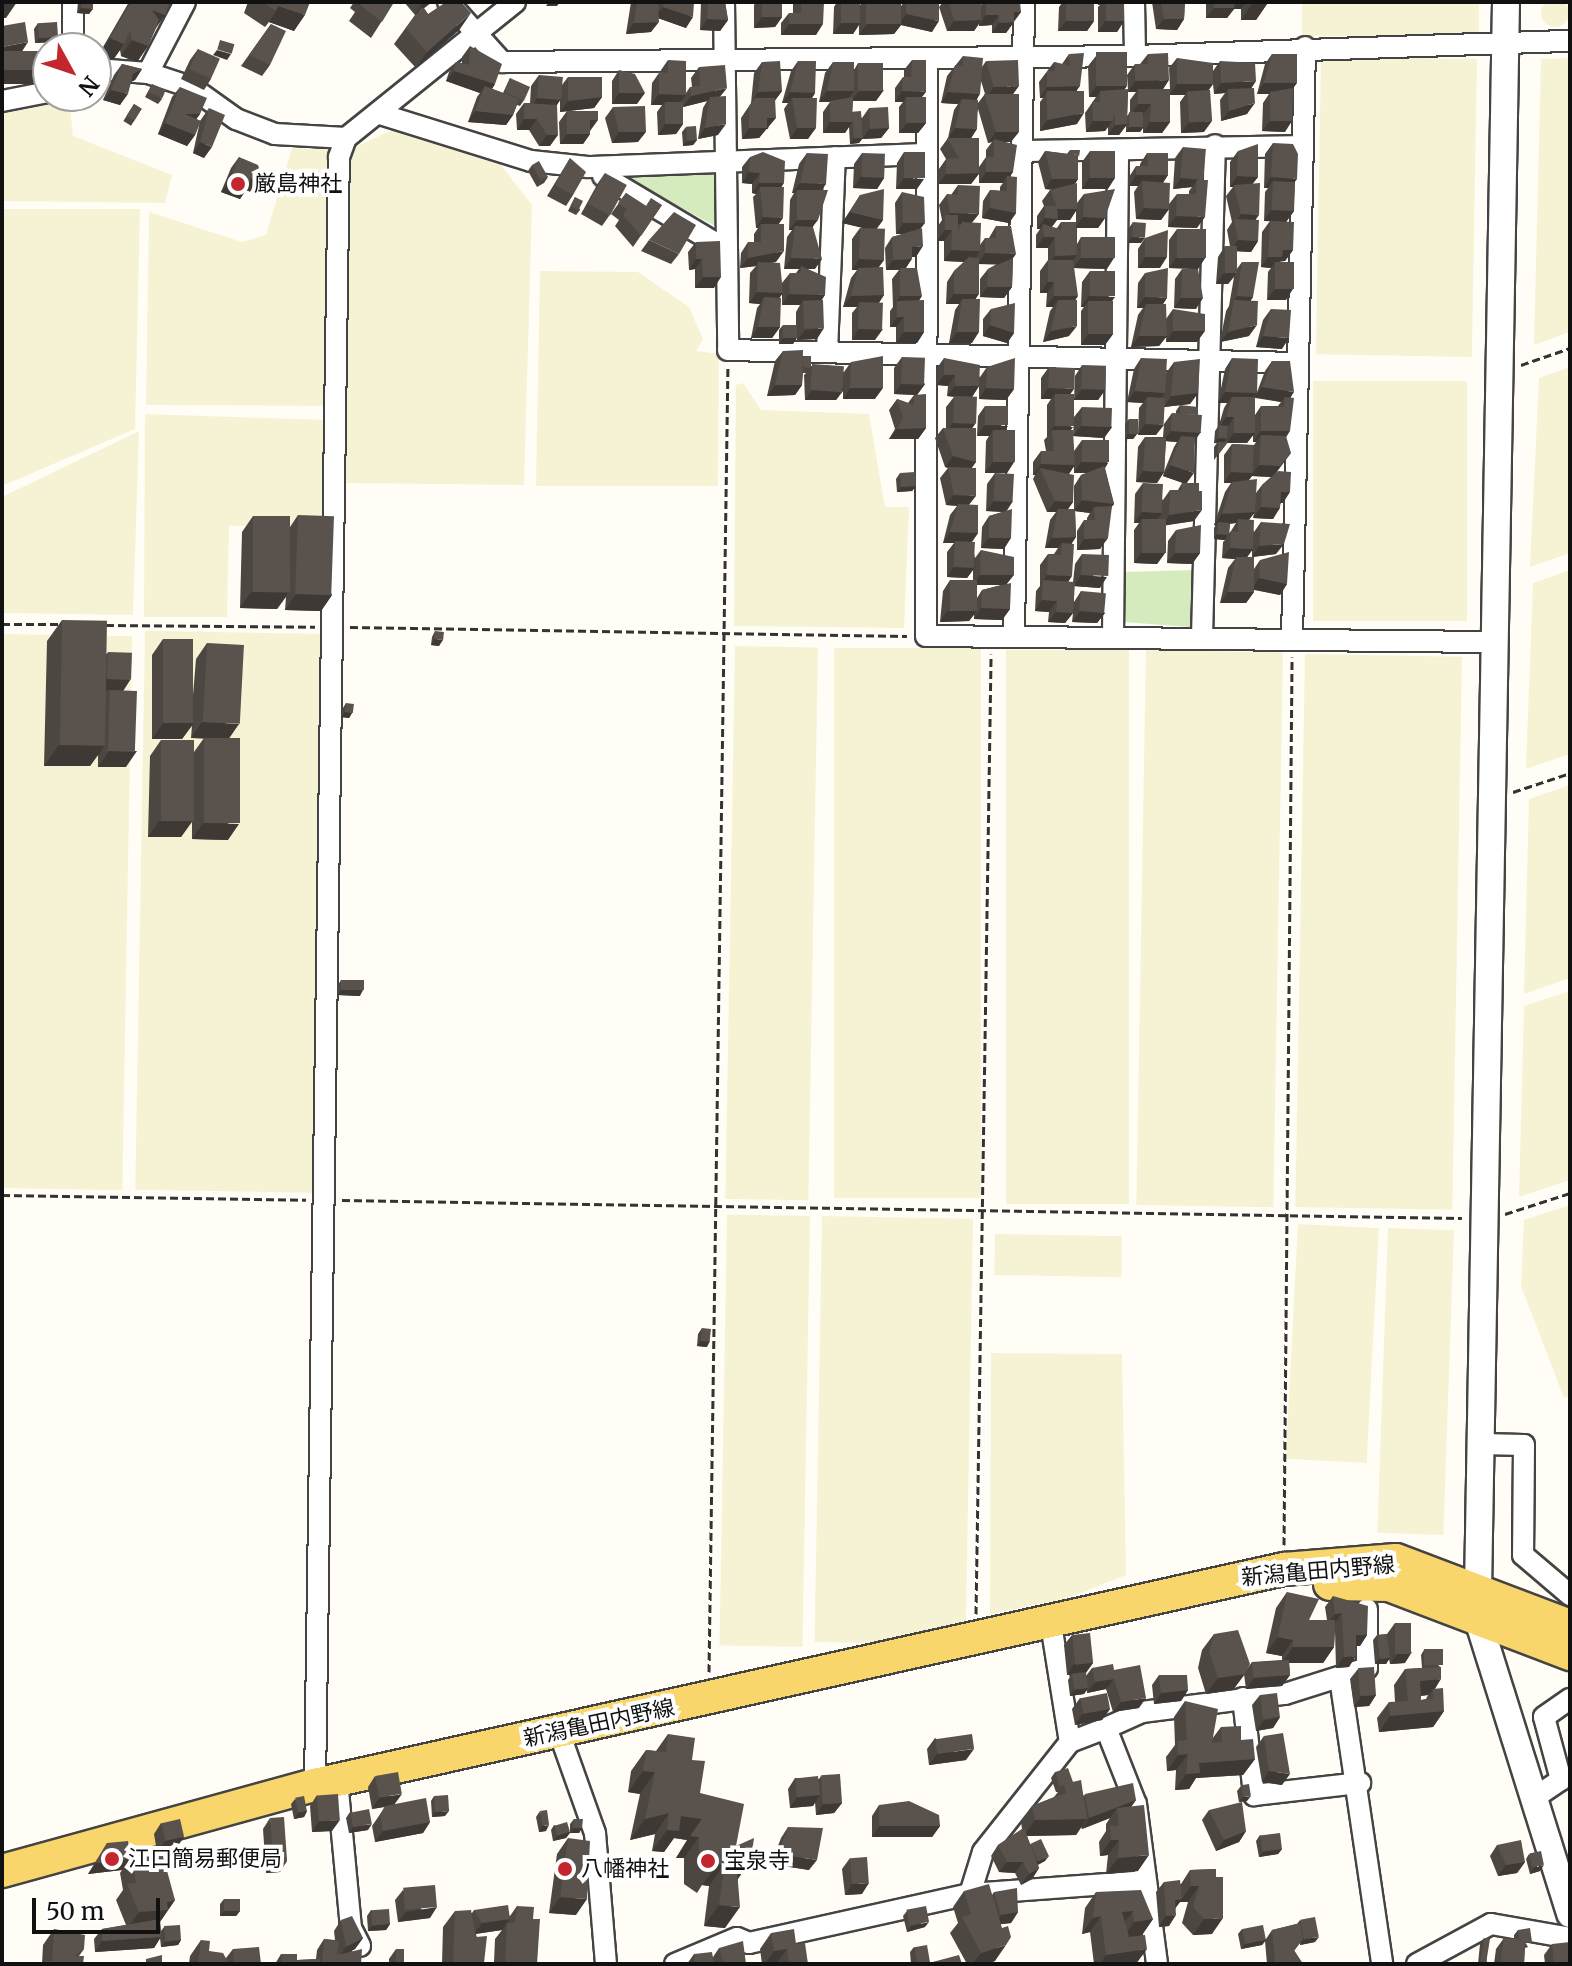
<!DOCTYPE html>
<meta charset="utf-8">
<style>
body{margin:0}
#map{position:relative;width:1572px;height:1966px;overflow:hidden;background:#fffdf5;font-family:Merriweather,"Noto Sans JP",serif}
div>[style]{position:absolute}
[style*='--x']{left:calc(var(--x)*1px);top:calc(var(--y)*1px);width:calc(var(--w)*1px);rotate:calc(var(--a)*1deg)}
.farmland>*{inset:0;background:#f6f3d4;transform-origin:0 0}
.round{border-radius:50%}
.green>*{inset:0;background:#d5ebbd}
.path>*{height:3px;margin-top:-1.5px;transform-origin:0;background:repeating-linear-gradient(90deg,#333 0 8px,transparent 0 12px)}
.roads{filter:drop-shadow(2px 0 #444) drop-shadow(-2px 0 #444) drop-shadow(0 2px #444) drop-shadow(0 -2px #444)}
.minor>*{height:20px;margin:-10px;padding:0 10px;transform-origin:10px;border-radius:10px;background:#fff}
.tertiary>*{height:26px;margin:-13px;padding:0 13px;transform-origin:13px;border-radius:13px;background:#fff}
.primary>*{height:32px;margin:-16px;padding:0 16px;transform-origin:16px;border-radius:16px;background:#f9d66b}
.wall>*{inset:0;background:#4d4742;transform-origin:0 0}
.shaded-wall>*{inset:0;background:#3f3936;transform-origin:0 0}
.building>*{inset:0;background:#5a524d;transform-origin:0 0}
.dots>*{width:22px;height:22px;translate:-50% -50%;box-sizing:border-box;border:4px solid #fff;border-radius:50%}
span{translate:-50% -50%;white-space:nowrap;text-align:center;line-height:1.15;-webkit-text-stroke:8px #fff;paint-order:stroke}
.poi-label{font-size:22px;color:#111}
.left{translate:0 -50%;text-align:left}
.street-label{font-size:22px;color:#111}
.frame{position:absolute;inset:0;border:4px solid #111;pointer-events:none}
.north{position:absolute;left:32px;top:32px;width:80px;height:80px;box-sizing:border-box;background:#fff;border:2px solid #a0a0a0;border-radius:50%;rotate:130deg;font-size:22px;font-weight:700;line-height:32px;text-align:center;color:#111}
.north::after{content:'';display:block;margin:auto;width:28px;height:36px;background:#c4262e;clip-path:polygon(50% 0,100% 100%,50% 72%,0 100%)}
.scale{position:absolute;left:32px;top:1898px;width:128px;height:36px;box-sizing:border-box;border:4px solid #111;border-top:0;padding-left:10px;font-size:24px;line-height:28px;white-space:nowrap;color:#111;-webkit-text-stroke:6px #fff;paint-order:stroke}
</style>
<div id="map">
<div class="farmland">
<div class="round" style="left:1541px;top:-1px;width:28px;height:28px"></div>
<div style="left:1302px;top:2px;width:177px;height:34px"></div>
<div style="clip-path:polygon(1570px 58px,1570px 332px,1534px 345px,1541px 59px)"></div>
<div style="left:1477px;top:59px;width:298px;height:156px;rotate:91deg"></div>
<div style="clip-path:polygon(57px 96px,69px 96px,73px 136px,172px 175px,165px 203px,2px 201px,2px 106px)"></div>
<div style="clip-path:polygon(392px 130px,500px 164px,532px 205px,524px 485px,343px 483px,349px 162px,354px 148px)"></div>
<div style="clip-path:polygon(292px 148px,332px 149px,329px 406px,146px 405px,149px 212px,242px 242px,266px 235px)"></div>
<div style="clip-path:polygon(2px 209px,140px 209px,135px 429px,2px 486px)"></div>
<div style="clip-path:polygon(540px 271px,638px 272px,689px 307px,703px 339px,696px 351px,719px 354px,718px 486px,536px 486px)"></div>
<div style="clip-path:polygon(1570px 367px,1570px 553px,1530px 567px,1539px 378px)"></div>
<div style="left:1467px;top:381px;width:240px;height:154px;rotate:90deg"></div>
<div style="clip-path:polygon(743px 383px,761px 410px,869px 414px,885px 507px,909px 507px,904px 628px,734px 626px,736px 385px)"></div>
<div style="clip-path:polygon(145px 414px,328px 420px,326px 524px,229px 526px,227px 617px,144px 617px)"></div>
<div style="clip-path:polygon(139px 431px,133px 615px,2px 613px,2px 497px)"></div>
<div style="clip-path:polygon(1570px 570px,1570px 754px,1526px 769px,1533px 583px)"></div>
<div style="left:2px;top:634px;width:130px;height:554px;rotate:1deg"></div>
<div style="left:327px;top:634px;width:559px;height:182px;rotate:91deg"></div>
<div style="left:735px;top:646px;width:83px;height:553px;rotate:1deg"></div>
<div style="left:834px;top:648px;width:147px;height:550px"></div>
<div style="left:1006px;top:650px;width:123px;height:554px"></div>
<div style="left:1146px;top:650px;width:137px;height:555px;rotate:1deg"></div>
<div style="left:1305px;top:654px;width:157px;height:553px;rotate:1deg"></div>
<div style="clip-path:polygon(1570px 785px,1570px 978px,1524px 994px,1529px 799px)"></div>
<div style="clip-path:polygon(1570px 991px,1570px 1180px,1519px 1197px,1524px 1006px)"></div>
<div style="clip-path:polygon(1570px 1205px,1570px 1396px,1564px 1398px,1521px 1286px,1524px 1220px)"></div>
<div style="left:810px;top:1216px;width:431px;height:83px;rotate:91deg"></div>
<div style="left:822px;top:1216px;width:151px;height:426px;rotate:1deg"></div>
<div style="left:1298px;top:1224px;width:81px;height:235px;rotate:3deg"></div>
<div style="left:1388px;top:1228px;width:66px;height:305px;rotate:2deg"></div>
<div style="left:995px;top:1234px;width:127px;height:41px;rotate:1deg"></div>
<div style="clip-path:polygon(991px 1353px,1122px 1354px,1126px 1575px,1065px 1599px,990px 1614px)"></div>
</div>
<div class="green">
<div style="clip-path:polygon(717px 166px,715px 226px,614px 171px)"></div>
<div style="clip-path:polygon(1195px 570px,1190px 627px,1124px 622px,1125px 572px)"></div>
</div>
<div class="path">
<div style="--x:1521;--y:365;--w:52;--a:-19.1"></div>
<div style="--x:2;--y:624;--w:61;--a:0"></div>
<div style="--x:106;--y:625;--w:209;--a:0.5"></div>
<div style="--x:350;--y:627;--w:557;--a:0.93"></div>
<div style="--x:1513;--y:792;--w:60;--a:-18.4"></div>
<div style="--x:2;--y:1195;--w:304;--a:0.9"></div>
<div style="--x:342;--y:1200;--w:1120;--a:0.92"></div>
<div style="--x:1505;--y:1214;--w:68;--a:-17.9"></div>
<div style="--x:1284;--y:1545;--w:888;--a:-89.48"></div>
<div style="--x:976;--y:1614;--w:960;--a:-89.1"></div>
<div style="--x:709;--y:1672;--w:1304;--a:-89.17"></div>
</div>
<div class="roads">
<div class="minor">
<div style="--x:73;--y:2;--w:46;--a:90"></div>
<div style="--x:448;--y:2;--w:81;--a:48"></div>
<div style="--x:502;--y:62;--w:633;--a:-0.54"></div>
<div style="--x:1135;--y:56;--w:435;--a:-2"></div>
<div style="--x:724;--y:2;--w:348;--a:89.3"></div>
<div style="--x:728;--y:350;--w:570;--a:1.31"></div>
<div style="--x:1134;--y:2;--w:54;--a:88.9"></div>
<div style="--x:927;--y:58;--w:578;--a:90.1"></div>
<div style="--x:926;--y:636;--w:567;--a:0.61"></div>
<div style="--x:96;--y:69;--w:52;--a:4.4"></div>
<div style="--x:148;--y:73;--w:45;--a:18"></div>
<div style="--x:191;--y:87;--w:55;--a:35.4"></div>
<div style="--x:236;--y:119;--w:42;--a:21"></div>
<div style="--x:275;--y:134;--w:71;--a:3.2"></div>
<div style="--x:346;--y:138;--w:217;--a:-38.8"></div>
<div style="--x:148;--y:73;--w:80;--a:-62.5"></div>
<div style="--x:2;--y:101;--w:47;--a:-11.1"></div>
<div style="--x:380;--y:114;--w:158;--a:17.3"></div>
<div style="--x:531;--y:161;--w:57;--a:6"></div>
<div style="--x:588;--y:167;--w:339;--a:-2.2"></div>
<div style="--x:1023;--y:151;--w:273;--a:-1"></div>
<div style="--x:603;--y:176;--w:144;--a:30.8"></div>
<div style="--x:827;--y:352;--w:195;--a:-87.7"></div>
<div style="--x:1014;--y:635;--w:633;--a:-89.09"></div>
<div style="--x:1113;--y:635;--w:484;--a:-89.4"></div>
<div style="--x:1202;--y:637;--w:492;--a:-88.5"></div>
<div style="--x:1292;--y:639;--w:592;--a:-88.74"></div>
<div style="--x:1481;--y:1444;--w:43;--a:1.3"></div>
<div style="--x:1524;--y:1445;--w:110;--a:90.5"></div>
<div style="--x:1523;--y:1555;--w:62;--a:40.4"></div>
<div style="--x:1051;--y:1624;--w:120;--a:80.9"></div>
<div style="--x:1070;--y:1742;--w:39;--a:-21"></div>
<div style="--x:1106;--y:1728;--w:82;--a:68.5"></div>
<div style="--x:1136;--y:1804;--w:161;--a:82.5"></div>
<div style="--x:1340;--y:1678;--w:289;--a:81.6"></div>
<div style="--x:1243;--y:1698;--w:98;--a:83.5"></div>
<div style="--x:1254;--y:1795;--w:107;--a:-6.5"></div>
<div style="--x:1106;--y:1728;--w:39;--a:-24"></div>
<div style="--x:1142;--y:1712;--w:144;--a:-7.2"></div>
<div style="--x:1285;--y:1694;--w:86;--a:-17.6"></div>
<div style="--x:1367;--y:1668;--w:59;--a:-90"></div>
<div style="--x:559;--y:1732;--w:107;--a:70.4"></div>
<div style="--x:595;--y:1833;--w:131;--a:85.2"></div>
<div style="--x:337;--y:1780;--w:149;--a:84.6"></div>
<div style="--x:351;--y:1928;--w:20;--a:63"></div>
<div style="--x:315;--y:1785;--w:1628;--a:-89.16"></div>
<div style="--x:339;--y:157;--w:20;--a:-70"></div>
<div style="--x:1537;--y:1796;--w:29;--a:-34"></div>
<div style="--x:1561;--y:1780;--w:65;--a:-105.1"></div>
<div style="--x:1544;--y:1717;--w:32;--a:-35"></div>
<div style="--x:970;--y:1894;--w:44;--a:-72.8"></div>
<div style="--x:983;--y:1852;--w:140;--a:-51.7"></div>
<div style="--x:675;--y:1964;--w:67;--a:-22.8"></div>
<div style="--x:737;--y:1938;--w:13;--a:23"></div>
<div style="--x:749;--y:1943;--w:226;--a:-12.5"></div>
<div style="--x:970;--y:1894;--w:175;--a:-4.2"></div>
<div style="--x:1417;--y:1964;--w:84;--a:-28.4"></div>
<div style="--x:1491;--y:1924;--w:80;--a:10"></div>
</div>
<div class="tertiary">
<div style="--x:1506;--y:2;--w:1587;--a:91.01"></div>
<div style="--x:1478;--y:1589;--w:37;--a:87"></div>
<div style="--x:1480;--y:1626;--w:302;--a:72.6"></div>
</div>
<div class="primary">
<div style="--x:1330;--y:1584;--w:59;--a:1"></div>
<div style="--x:1389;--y:1585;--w:194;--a:20.9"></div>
<div style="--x:2;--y:1871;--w:325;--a:-15.4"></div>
<div style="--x:315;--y:1785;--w:993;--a:-12.57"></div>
<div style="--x:1284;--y:1569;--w:112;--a:-4.6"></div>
<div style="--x:1396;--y:1560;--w:186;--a:20.8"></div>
</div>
</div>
<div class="wall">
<div style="clip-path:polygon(78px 2px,93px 2px,89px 14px,77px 13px)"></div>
<div style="clip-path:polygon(129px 2px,173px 2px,168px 9px,167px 9px,165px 15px,156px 28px,148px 46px,137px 62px,121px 56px,120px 50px,113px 60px,99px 54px)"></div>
<div style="clip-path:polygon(248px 2px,310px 2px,294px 31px,269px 22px,265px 27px,244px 13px)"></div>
<div style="clip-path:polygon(354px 2px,394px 2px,371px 38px,349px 21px,355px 12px,350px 8px)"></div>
<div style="clip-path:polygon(404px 2px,432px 2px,424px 8px,428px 14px,460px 29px,416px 68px,394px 44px,415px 15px)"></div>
<div style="clip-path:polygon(631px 2px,694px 2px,686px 28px,658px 18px,651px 32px,626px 34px)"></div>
<div style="clip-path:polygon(701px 2px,725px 2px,728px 20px,720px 31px,700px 30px)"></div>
<div style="clip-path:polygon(756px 2px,782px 2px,782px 17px,775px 27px,754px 28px,754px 5px)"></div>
<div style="clip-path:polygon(793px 2px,824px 2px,816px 35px,781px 35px,781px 23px,789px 13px,793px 13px)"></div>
<div style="clip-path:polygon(837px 2px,860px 2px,860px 5px,863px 2px,901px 2px,901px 6px,904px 2px,939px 2px,932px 32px,901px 25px,894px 34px,859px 35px,859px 25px,853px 34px,833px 34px,834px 7px)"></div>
<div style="clip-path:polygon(943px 2px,981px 2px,981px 5px,983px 2px,986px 2px,1021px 12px,1006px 33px,992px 33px,992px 25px,979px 26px,979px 24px,974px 31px,947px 31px,939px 7px)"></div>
<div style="clip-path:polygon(1058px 2px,1094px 2px,1094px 21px,1087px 31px,1058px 31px,1059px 7px,1062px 3px)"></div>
<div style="clip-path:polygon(1098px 2px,1127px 2px,1124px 4px,1124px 21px,1117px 32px,1098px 32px,1098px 7px,1100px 5px,1098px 5px)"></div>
<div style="clip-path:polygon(1152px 2px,1185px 2px,1184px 19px,1177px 30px,1156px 29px)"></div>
<div style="clip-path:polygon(1206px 2px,1267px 2px,1267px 4px,1256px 20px,1241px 20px,1241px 9px,1234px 9px,1227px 18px,1206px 18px)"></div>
<div style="clip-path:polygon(38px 23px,58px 37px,54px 42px,35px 43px,34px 29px)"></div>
<div style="clip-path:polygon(271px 24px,270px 65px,262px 76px,241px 66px)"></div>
<div style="clip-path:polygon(470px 46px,495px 84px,492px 89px,503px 93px,510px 78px,524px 100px,520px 106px,517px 105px,513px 115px,506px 125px,468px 122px,477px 97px,480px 93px,446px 81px,449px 72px,456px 62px,462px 63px,462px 57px)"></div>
<div style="clip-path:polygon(198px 49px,211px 79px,204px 90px,181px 79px,190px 60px)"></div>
<div style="clip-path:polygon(1069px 54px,1077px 91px,1077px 124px,1040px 131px,1040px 102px,1043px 98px,1040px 98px,1039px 82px,1054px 62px,1062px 64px)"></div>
<div style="clip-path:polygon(evenodd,1148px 54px,1163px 89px,1170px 89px,1169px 68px,1177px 58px,1213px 71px,1220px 61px,1251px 88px,1247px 114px,1221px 121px,1220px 100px,1225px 93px,1214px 94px,1213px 84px,1208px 90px,1204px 132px,1181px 133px,1180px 102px,1185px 95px,1170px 95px,1170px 122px,1162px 133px,1143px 133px,1143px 128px,1140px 132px,1126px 132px,1126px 126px,1119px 135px,1108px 135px,1108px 127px,1105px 131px,1086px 132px,1085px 113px,1096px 97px,1089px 97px,1088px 66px,1096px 56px,1124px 90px,1128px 90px,1127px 75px,1135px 64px,1140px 64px,1148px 54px,1128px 92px,1136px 92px,1130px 100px,1130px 112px,1127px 116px,1128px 92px)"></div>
<div style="clip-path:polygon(1272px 54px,1293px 88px,1285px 132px,1262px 131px,1263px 103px,1269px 94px,1257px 94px,1265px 64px)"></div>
<div style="clip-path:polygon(evenodd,963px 56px,982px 67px,986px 61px,1013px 94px,1011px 142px,1006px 142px,1013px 172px,1010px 176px,1016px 213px,1009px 223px,982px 218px,983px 201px,990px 190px,1000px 191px,1000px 187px,1003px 183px,979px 183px,979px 174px,971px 184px,939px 184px,939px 169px,946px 159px,940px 149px,948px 138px,954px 110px,958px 104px,941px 103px,947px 76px,963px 56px,981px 81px,985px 94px,978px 103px,977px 100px,981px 81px,963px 56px,978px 109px,988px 143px,992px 142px,986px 150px,986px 157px,979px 167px,971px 138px,978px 109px)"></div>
<div style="clip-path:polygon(668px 60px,686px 93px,690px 87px,692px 87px,691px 78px,699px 67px,720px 97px,718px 135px,698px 139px,703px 108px,707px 101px,683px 107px,683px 124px,676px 134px,658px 135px,657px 112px,662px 105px,651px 105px,652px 83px)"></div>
<div style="clip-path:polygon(912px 60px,922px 97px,926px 123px,918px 133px,899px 133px,899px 107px,903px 102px,895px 102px,895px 88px,903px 77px,904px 77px,904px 70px)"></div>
<div style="clip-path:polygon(798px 61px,815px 93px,812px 98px,808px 139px,790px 139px,784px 109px,788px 103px,782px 103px,791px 71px)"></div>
<div style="clip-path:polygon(762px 62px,782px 91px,775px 100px,768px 129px,766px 129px,759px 138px,742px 139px,741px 118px,751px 103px,754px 73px)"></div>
<div style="clip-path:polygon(833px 62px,854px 70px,858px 63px,876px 101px,853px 101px,852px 112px,862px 118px,869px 108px,889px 128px,881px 138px,862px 139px,859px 143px,850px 144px,849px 127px,845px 133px,823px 133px,823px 112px,830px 102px,819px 102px,825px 73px)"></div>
<div style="clip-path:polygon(122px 64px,142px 69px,135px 80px,131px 82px,120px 105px,103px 100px,114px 75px)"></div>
<div style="clip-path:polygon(619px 70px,637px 104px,612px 104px,612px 81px)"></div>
<div style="clip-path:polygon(539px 75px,562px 85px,568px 77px,602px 97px,594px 108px,560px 112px,560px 100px,557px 105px,550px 146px,539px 146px,529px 130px,517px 130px,516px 114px,524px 103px,530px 103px,531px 86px)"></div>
<div style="clip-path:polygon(152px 84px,162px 99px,158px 104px,145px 97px)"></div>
<div style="clip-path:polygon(180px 87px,200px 114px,196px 119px,200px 121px,209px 108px,204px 158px,193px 153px,200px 121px,195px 135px,187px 146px,158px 134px,172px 97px)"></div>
<div style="left:134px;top:104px;width:9px;height:20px;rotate:32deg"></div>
<div style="clip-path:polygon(613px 107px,638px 142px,612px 143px,605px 118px)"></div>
<div style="clip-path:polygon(567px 111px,590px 130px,590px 134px,583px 144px,560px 144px,559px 122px)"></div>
<div style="clip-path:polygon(686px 127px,697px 140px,693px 145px,683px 146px,682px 132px)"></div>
<div style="clip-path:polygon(1273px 143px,1295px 182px,1294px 211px,1286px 222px,1293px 250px,1285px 261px,1279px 262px,1286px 300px,1267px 300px,1268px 272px,1271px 268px,1261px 267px,1262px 232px,1270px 221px,1281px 221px,1264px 221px,1265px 192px,1268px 188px,1264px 188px,1265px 154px)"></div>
<div style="clip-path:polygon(1183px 147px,1201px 180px,1197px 228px,1168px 227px,1169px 204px,1177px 194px,1189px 194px,1189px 191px,1192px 187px,1173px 189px,1175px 158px)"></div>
<div style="clip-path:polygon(evenodd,1070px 150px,1078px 159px,1078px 179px,1075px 184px,1077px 203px,1084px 194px,1105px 218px,1098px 228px,1077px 228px,1077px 244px,1081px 237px,1107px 269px,1074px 268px,1075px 300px,1069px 336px,1043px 342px,1050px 311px,1053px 307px,1046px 307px,1047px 293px,1040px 293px,1040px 271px,1048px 260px,1048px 248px,1036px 248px,1036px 235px,1040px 229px,1037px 229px,1037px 216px,1044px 206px,1042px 201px,1050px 190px,1052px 190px,1045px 189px,1038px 162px,1045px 151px,1067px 154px,1070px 150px,1076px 211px,1076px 222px,1061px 222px,1057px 228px,1052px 227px,1057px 220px,1070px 220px,1076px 211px)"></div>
<div style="clip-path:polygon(1090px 151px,1108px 189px,1082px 189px,1082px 162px)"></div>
<div style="clip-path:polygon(1238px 151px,1258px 177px,1253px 183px,1258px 241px,1251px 252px,1237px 251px,1236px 270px,1242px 262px,1253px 297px,1251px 300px,1249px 336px,1220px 342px,1226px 311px,1229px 306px,1234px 277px,1228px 284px,1216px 284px,1218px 257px,1225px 246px,1230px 246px,1227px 230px,1232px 222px,1226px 196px,1233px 187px,1230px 187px,1230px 162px)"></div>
<div style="clip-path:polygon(904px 152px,917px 189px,896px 189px,897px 163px)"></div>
<div style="clip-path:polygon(807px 153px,822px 190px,813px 227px,815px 269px,808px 269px,822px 300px,817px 339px,797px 340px,797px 331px,793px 344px,779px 344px,779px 330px,783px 325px,796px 325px,796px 312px,800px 305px,782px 305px,782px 294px,779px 298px,780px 327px,772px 338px,751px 338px,757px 308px,760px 304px,749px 303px,750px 273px,756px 266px,740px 268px,741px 253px,748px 242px,754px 242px,754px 234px,758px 228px,756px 228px,753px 197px,756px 194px,752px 193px,752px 184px,742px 183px,742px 167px,750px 157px,782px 187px,776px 262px,770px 263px,782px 289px,782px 283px,790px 273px,796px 273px,799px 269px,784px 269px,787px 237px,792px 230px,789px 230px,790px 200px,794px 193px,792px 193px,799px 164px)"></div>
<div style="clip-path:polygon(862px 153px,884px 178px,877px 189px,853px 188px,854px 164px)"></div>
<div style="clip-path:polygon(1147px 153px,1168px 175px,1163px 182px,1169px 209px,1161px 220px,1136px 219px,1134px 192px,1138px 186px,1129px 186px,1129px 177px,1136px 166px,1140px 166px,1140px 164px)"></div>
<div style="clip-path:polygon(239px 157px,264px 183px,256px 194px,246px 190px,240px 199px,221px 192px,231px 168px)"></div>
<div style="clip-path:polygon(570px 158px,573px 195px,566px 206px,547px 196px)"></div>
<div style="clip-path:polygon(532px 165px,548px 177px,544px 183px,537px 187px,528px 171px)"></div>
<div style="clip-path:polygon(605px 173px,609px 216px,602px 226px,581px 214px,598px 183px)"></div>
<div style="clip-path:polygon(958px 185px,980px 245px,985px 238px,989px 238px,996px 226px,1013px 258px,1012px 287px,1004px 298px,980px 297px,980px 279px,988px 269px,997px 264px,979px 264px,972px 343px,949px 343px,955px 310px,959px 304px,946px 304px,947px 282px,954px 271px,964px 262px,944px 261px,944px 241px,937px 241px,938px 226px,942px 220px,939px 205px,947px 194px,951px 195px)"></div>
<div style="clip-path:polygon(902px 192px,920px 229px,916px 257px,912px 257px,906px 268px,919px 300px,924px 332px,917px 343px,896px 343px,896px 327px,890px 327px,890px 311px,893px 307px,892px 279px,899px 270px,886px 270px,885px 248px,892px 237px,903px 234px,896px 234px,895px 203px)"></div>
<div style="clip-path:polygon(626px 193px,646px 206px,662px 205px,633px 247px,615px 226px,619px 220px,611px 214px)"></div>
<div style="clip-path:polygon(860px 195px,883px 220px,877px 228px,884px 260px,879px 267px,884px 295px,879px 303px,875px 340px,852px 340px,852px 313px,857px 307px,843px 307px,851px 278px,857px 270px,852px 270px,852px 239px,860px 228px,865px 228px,842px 223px)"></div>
<div style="clip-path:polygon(575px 197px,580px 210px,576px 215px,568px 211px)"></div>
<div style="clip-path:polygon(1133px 222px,1141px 243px,1128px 243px,1129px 228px)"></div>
<div style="clip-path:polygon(1177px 229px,1205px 258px,1198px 269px,1169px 268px,1169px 240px)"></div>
<div style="clip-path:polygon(1145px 238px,1160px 268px,1138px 268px,1138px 249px)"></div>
<div style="clip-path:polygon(649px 240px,679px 254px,671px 264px,641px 251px)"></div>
<div style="clip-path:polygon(696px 242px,714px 288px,695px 288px,695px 269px,689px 270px,688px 252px)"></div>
<div style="clip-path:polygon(1182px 269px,1196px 309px,1174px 308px,1175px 279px)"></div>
<div style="clip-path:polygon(1090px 271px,1112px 301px,1113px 334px,1105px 345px,1081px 345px,1081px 311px,1084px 307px,1081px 307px,1082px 282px)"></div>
<div style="clip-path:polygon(1145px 273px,1163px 304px,1166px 319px,1173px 309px,1197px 342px,1166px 342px,1166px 337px,1159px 346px,1131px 347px,1138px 315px,1143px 308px,1137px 308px,1138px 283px)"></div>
<div style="clip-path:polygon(991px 309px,1014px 333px,1007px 343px,983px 336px,983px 319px)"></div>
<div style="clip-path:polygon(1271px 309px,1282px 349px,1256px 347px,1263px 320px)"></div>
<div style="clip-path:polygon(783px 351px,803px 356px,811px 366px,844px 372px,851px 362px,875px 399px,843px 399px,843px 391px,836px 400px,805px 400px,804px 375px,806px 373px,803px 373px,802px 385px,795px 395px,767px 396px,775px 361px)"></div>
<div style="clip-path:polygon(902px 357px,925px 384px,917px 395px,894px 394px,894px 368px)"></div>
<div style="clip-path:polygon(evenodd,944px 358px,980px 377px,987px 367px,1014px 389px,1006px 400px,979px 399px,979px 386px,972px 397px,975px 424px,972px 428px,976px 462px,971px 468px,969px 505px,978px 533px,972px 542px,975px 558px,981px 550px,1007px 584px,1010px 609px,1002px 620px,974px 619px,974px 614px,969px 621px,940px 622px,943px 591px,950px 580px,973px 580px,973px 570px,967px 578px,947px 577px,947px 552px,954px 543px,943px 543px,950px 515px,957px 506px,946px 505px,940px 478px,948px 468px,945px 467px,935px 438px,943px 428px,946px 428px,946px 407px,954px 397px,947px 396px,948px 386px,937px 385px,937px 368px,944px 358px,977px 585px,1001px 585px,982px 590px,977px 598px,977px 585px)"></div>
<div style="clip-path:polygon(1141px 358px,1166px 373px,1174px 362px,1198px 393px,1190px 404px,1164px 407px,1156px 435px,1138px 435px,1139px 408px,1143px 403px,1127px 402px,1134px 369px)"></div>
<div style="clip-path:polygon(evenodd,1232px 358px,1257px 392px,1265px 371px,1272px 361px,1291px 397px,1286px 438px,1276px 473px,1283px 503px,1281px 503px,1273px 519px,1253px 518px,1254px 513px,1249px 520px,1254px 532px,1261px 522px,1276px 554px,1252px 557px,1252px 550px,1247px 557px,1254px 569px,1260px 560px,1287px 584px,1280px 595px,1254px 590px,1254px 592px,1246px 603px,1220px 603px,1228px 568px,1235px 559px,1222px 558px,1223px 542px,1225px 540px,1214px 539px,1214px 528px,1216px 525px,1214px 525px,1225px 492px,1231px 483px,1224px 483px,1224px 455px,1232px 444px,1254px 445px,1256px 442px,1253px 442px,1253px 434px,1247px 443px,1227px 443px,1214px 460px,1214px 447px,1217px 443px,1214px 443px,1215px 431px,1219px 425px,1224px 408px,1227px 403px,1218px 403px,1225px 369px,1232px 358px,1255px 398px,1281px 402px,1278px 406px,1261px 406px,1255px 415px,1255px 398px,1232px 358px,1252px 476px,1271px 477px,1262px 485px,1256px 493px,1249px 480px,1252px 476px,1232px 358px,1236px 523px,1231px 531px,1229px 533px,1230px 524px,1236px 523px)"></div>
<div style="clip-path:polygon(1082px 365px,1105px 390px,1098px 400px,1074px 400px,1075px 376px)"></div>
<div style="clip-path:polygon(evenodd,1049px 367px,1070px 394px,1071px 430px,1074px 451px,1082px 440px,1108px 463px,1105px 468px,1114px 504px,1112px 506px,1100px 549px,1077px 550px,1077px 531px,1084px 520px,1087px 520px,1087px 518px,1090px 513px,1075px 511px,1076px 537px,1072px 543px,1068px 582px,1073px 582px,1075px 564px,1082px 554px,1100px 588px,1074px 586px,1074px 602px,1081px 591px,1105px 613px,1097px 623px,1072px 622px,1073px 613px,1065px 623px,1048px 622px,1049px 612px,1035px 611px,1036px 591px,1040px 586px,1040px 565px,1048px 554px,1054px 554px,1058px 548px,1045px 548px,1050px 520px,1056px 512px,1047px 512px,1033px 479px,1035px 475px,1033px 475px,1033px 462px,1041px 451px,1046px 451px,1044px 440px,1047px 437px,1047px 405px,1051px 399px,1041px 399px,1041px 378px,1049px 367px,1074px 466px,1074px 473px,1087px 473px,1081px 475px,1074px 486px,1074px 509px,1068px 509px,1073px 502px,1069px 474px,1074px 466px)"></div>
<div style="clip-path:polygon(914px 395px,926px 428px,918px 439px,889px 439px,895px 429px,889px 410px,897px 399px,908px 403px)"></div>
<div style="clip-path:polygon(evenodd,1180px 405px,1195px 440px,1187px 483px,1194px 521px,1165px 525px,1165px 553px,1157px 564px,1134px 563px,1134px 530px,1139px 523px,1134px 523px,1135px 494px,1143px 483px,1163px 500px,1170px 490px,1178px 490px,1182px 483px,1183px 483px,1163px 476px,1164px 472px,1157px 483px,1136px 482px,1138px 447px,1145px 437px,1163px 437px,1164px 424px,1172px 413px,1176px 414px,1176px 411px,1180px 405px,1166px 441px,1177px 442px,1174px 447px,1164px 472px,1166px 441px)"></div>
<div style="clip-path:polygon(985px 406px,1005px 430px,1014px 462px,1007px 473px,985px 473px,986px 441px,989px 436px,977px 436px,978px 416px)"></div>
<div style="clip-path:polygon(1082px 407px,1112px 427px,1104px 438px,1073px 436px,1074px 417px)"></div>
<div style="clip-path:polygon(1129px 419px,1137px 434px,1133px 439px,1125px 439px,1125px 424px)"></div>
<div style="clip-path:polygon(900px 473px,916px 486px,912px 491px,897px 492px,896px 479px)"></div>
<div style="clip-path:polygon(995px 473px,1006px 511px,1004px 549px,981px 548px,982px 527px,989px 516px,1003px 512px,986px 511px,987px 484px)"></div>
<div style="clip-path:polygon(298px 515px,332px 595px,321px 611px,285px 610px,286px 597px,277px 609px,240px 608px,242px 532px,253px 516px,290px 527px)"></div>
<div style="clip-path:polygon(1176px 530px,1200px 553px,1192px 564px,1167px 563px,1168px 541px)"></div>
<div style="clip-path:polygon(62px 620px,107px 654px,108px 652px,130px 680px,123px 691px,126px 767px,98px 767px,98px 755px,90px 766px,44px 766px,47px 641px)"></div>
<div style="clip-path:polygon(435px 631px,439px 646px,431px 645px,432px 637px)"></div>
<div style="clip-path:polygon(163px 639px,193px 695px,196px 659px,207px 643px,229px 738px,228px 840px,192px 839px,192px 822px,181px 837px,148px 837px,150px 756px,161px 740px,194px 752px,204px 738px,191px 738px,192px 725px,182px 739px,152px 739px,152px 655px)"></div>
<div style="clip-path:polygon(346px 703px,352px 713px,349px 718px,341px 717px,343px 708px)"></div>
<div style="clip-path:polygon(341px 980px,360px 996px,338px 995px,338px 985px)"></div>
<div style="clip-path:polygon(702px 1328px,707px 1347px,697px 1346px,698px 1334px)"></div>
<div style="clip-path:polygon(1287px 1592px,1309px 1620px,1327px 1620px,1325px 1607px,1333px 1596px,1367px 1635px,1360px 1646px,1356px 1646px,1349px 1667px,1336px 1668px,1335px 1631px,1334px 1647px,1323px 1663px,1289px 1663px,1290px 1675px,1282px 1686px,1246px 1689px,1244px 1674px,1233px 1690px,1206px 1694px,1198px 1668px,1202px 1650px,1214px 1634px,1247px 1669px,1252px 1662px,1282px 1660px,1282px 1656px,1266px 1653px,1276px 1608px)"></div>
<div style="clip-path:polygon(1395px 1623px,1405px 1663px,1390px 1664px,1389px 1659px,1386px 1664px,1375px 1664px,1373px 1640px,1377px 1635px,1387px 1634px)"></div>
<div style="clip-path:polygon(1072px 1635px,1093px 1663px,1086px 1673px,1086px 1676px,1092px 1668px,1114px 1670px,1139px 1708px,1113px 1712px,1106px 1689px,1087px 1693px,1087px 1690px,1084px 1694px,1070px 1696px,1068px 1680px,1072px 1674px,1067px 1675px,1064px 1645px)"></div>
<div style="clip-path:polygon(evenodd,1424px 1650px,1441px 1668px,1435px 1689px,1444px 1711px,1433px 1727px,1379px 1732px,1377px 1718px,1389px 1702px,1395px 1702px,1394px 1685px,1405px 1669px,1422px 1668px,1421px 1655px,1424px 1650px,1428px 1695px,1426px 1699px,1421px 1700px,1421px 1696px,1428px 1695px)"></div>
<div style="clip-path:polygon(1358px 1669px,1376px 1695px,1369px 1706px,1354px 1707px,1350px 1679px)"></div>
<div style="clip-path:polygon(1159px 1675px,1188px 1690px,1181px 1701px,1154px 1704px,1152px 1685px)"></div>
<div style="clip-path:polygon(1260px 1695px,1280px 1717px,1273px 1728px,1256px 1731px,1252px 1705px)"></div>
<div style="clip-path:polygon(1080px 1698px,1110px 1709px,1102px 1720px,1075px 1725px,1072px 1709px)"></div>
<div style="clip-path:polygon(1185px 1701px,1212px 1739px,1221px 1727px,1241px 1740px,1255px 1759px,1243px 1775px,1196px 1778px,1189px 1789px,1175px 1790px,1176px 1770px,1167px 1771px,1166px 1757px,1175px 1745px,1174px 1717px)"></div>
<div style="clip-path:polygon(668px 1734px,692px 1760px,700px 1793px,736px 1846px,751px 1860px,738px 1879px,725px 1928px,704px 1926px,709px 1886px,702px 1885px,697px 1893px,684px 1884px,684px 1858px,676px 1858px,687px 1840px,674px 1838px,664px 1852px,652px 1851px,655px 1834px,630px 1840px,640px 1794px,628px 1792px,631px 1771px,646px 1750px,656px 1751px)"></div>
<div style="clip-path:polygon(1264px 1736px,1282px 1785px,1262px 1782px,1256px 1747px)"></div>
<div style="clip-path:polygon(935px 1738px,966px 1760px,929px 1765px,927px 1749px)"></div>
<div style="clip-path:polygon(1055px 1772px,1073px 1782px,1084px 1796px,1085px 1794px,1136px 1800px,1131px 1807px,1138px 1871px,1106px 1874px,1108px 1855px,1100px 1856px,1099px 1842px,1106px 1831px,1106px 1824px,1110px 1818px,1082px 1829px,1081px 1827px,1076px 1835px,1027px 1836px,1030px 1844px,1045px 1861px,1038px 1865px,1039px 1868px,1032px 1879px,1021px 1885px,1015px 1873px,999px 1872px,991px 1856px,998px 1845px,1022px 1829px,1021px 1822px,1032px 1806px,1054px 1797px,1058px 1792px,1056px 1792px,1051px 1778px)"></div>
<div style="clip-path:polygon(375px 1776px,395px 1804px,430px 1822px,423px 1833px,375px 1842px,372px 1826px,385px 1807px,372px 1809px,368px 1787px)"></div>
<div style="clip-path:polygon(821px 1776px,842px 1803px,834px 1813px,816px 1815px,815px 1802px,813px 1806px,790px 1808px,788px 1789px,795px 1778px,819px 1779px)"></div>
<div style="clip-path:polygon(1241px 1786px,1247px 1801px,1239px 1802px,1237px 1791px)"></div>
<div style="clip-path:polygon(317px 1795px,332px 1831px,312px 1832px,310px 1806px)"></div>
<div style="clip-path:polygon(434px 1796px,445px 1816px,432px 1817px,431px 1801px)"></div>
<div style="clip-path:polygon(295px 1799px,307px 1811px,304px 1817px,294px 1819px,291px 1804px)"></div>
<div style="clip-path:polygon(879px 1805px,940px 1826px,932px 1837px,872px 1837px,872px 1816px)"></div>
<div style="clip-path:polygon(1209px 1810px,1246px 1831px,1239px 1842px,1216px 1851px,1202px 1820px)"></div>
<div style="clip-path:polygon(540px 1811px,546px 1831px,539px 1832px,536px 1817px)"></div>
<div style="clip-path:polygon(350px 1812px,368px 1830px,349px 1833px,346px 1818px)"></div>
<div style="clip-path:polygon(270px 1818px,280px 1872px,266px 1873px,263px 1829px)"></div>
<div style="clip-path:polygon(574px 1819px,582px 1828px,579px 1833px,570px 1833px,566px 1838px,553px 1841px,551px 1830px,554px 1825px,570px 1832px,570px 1824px)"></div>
<div style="clip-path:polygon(161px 1823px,184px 1837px,176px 1848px,157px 1852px,154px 1834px)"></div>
<div style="clip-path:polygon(788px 1827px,809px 1870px,771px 1864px,781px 1838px)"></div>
<div style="clip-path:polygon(1260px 1835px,1282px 1849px,1278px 1854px,1259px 1857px,1256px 1841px)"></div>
<div style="clip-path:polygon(568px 1838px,576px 1915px,549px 1913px,557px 1854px)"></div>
<div style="clip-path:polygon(107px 1843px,130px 1859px,132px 1857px,175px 1900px,160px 1922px,161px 1931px,164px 1927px,181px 1940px,178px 1945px,161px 1947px,160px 1938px,154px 1948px,95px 1952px,94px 1939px,102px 1929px,126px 1925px,116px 1900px,123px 1890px,120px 1873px,122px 1870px,88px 1874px)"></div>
<div style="clip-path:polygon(1497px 1845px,1525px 1862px,1517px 1873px,1498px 1876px,1490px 1856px)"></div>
<div style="clip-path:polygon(1529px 1854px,1540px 1871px,1530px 1874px,1526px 1859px)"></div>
<div style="clip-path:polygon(850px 1858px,862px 1894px,845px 1895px,842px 1869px)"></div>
<div style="clip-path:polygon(1216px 1869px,1212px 1934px,1193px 1935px,1182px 1923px,1188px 1902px,1180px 1902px,1176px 1907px,1169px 1926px,1159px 1927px,1156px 1892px,1164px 1882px,1181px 1884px,1190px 1870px)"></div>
<div style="clip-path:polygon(403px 1890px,430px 1918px,398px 1922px,395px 1900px)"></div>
<div style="clip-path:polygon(964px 1891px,992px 1895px,994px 1892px,1018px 1912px,1011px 1923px,1001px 1924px,995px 1961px,992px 1962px,992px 1964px,967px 1964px,950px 1933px,958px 1923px,953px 1907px)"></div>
<div style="clip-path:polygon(1096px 1892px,1153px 1919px,1142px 1935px,1136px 1964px,1094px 1964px,1090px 1932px,1082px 1934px,1085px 1908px)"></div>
<div style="clip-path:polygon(224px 1899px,240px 1911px,236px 1916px,220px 1916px,220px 1904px)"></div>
<div style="clip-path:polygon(evenodd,517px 1906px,533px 1919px,537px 1964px,442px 1964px,443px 1927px,455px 1911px,472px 1913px,474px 1910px,510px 1916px,517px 1906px,502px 1930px,495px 1939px,494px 1962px,484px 1963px,476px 1934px,502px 1930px)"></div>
<div style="clip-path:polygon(371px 1910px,390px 1924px,386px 1930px,368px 1931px,367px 1916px)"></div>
<div style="clip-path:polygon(907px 1911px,925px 1927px,907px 1932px,903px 1916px)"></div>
<div style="clip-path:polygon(341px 1920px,363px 1938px,355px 1949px,349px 1952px,361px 1964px,275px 1964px,281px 1954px,297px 1960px,316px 1959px,317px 1950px,324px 1939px,335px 1940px,334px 1931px)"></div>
<div style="clip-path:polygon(1300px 1920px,1315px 1942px,1300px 1945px,1300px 1943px,1294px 1951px,1303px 1964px,1267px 1964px,1265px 1941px,1262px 1945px,1241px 1949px,1238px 1934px,1242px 1929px,1266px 1939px,1272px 1930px,1297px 1924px)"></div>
<div style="clip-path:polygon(54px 1929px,84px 1949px,79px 1956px,83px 1964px,42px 1964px,43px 1945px)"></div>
<div style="clip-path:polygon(1518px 1930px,1528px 1947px,1525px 1948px,1524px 1964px,1494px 1964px,1496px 1949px,1504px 1938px,1514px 1939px,1514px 1935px)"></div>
<div style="clip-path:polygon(771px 1933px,796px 1944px,808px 1964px,762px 1964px,760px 1949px)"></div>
<div style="clip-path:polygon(1484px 1938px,1487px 1964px,1478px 1964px,1480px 1944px)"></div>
<div style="clip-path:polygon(201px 1940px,209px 1951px,226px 1958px,233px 1949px,261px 1964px,189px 1964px,190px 1956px)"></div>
<div style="clip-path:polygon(1552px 1944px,1570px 1964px,1545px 1964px,1544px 1955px)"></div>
<div style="clip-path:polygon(914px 1947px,930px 1962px,928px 1963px,962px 1964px,911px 1964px,910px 1952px)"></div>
<div style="clip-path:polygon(719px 1948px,746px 1964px,687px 1964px,694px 1954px,713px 1957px)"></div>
<div style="clip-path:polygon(396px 1949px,404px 1964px,389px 1963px,389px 1959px)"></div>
</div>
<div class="shaded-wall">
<div style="clip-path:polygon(17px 2px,6px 18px,2px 18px,2px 6px,4px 3px)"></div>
<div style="clip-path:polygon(426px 2px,432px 2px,415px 15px,422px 4px)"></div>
<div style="clip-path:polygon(549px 2px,560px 2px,557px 6px,546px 6px)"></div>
<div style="clip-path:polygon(584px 2px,617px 2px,583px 4px)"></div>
<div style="clip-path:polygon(1238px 2px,1246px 2px,1241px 9px,1234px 9px,1227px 18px,1206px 18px,1214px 8px,1233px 8px)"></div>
<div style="clip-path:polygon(1252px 4px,1267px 4px,1256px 20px,1241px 20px)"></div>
<div style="clip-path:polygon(278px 6px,305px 15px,294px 31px,269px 22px,276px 11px)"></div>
<div style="clip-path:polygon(663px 7px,693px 17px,686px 28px,655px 17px)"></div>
<div style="clip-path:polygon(81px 8px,93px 9px,89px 14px,77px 13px)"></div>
<div style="clip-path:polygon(152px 10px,165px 15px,153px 31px)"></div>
<div style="clip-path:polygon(1014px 12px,1021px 12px,1013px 22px)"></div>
<div style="clip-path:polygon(471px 13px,460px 29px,416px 68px,427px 52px)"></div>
<div style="clip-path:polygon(906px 14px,939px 21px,932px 32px,901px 25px,894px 34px,859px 35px,867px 24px,900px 23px)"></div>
<div style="clip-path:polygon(986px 15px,999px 15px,992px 25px,979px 26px)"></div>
<div style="clip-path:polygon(762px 17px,782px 17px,775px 27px,754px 28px)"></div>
<div style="clip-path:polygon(707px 19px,728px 20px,720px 31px,700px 30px)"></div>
<div style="clip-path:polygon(1164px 19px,1184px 19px,1177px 30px,1156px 29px)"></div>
<div style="clip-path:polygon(981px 20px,974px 31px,947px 31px,954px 21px)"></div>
<div style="clip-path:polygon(1066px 21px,1094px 21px,1087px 31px,1058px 31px)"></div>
<div style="clip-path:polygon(1105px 21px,1124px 21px,1117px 32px,1098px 32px)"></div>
<div style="clip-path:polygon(659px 22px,651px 32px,626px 34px,634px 23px)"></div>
<div style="clip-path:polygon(1014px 22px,1006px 33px,992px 33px,999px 23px)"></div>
<div style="clip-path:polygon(841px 23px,860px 23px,853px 34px,833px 34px)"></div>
<div style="clip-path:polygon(789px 24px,823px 24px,816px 35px,781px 35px)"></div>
<div style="clip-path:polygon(58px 37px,54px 42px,35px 43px,39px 38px)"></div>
<div style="clip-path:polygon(110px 38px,124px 44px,113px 60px,99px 54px)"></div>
<div style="clip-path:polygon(132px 40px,148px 46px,137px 62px,121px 56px)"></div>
<div style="clip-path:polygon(28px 42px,21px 53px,2px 56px,2px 47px)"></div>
<div style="clip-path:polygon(217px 50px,231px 54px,227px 60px,213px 55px)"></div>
<div style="clip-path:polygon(142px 69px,135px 80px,125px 84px,133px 74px)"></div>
<div style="left:48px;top:70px;width:14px;height:47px;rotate:90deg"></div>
<div style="clip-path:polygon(454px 71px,495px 84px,488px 95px,485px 86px,480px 93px,446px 81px)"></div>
<div style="clip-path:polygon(1169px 80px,1162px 91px,1138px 89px,1136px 92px,1128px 92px,1135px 81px)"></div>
<div style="clip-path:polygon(1256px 81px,1249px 92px,1228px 89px,1225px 93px,1214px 94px,1221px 83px)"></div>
<div style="clip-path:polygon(1264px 83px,1297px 83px,1289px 94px,1257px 94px)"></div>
<div style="clip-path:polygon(1177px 84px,1213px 84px,1206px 94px,1187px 91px,1185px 95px,1170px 95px)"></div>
<div style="clip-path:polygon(1019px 86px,1011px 97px,986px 98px,994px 87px)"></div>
<div style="clip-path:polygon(1080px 86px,1072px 97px,1047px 91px,1043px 98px,1040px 98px,1047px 87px)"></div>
<div style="clip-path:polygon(1096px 86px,1127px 86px,1120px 96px,1100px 91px,1096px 97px,1089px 97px)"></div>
<div style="clip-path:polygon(727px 88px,719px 98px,710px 97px,707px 101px,683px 107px,691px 96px)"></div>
<div style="clip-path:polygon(111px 90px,128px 94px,120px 105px,103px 100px)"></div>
<div style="clip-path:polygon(884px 90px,876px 101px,851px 101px,859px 91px)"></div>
<div style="clip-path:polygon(782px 91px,774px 102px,751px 103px,758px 92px)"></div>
<div style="clip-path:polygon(827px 91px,854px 91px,846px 102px,819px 102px)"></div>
<div style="clip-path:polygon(902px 91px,926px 92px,918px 102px,906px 97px,903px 102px,895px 102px)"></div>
<div style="clip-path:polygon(790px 92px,815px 93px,808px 104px,792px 98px,788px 103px,782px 103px)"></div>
<div style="clip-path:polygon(948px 92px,980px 94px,973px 105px,962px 99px,958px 104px,941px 103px)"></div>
<div style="clip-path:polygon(619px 93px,645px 93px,637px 104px,612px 104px)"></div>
<div style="clip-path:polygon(659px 94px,686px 95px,678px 105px,665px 102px,662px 105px,651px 105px)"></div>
<div style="clip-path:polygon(602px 97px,594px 108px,560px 112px,568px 101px)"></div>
<div style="clip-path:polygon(537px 98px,561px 99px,553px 110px,530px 109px)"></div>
<div style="clip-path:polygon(1255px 103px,1247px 114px,1221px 121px,1229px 111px)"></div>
<div style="clip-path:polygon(1138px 104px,1151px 104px,1143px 115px,1130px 115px)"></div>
<div style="clip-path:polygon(475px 111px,513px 115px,506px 125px,468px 122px)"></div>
<div style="clip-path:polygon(1084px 113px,1077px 124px,1040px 131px,1047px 120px)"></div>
<div style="clip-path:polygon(185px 114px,200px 114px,192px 125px)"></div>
<div style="clip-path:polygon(767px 118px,776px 118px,759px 138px,742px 139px,749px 128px)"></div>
<div style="clip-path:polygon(524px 119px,537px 119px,529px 130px,517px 130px)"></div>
<div style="clip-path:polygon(590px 120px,598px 120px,590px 131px)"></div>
<div style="clip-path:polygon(1093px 121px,1112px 121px,1105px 131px,1086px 132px)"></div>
<div style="clip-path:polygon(1212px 121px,1204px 132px,1181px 133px,1189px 122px)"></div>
<div style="clip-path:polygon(1270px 121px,1292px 121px,1285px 132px,1262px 131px)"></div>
<div style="clip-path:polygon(830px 122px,852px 122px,845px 133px,823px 133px)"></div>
<div style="clip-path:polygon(1150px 122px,1170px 122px,1162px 133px,1143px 133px)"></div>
<div style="clip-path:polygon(165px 123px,195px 135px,187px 146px,158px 134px)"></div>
<div style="clip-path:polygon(907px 123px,926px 123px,918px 133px,899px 133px)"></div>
<div style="clip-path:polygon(665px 124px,683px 124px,676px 134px,658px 135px)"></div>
<div style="clip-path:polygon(726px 124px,718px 135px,698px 139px,705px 128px)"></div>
<div style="clip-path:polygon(1127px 124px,1119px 135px,1108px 135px,1115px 125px)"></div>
<div style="clip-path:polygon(1144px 126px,1140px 132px,1126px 132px,1130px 127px)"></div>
<div style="clip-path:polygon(797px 128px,816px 128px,808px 139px,790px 139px)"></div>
<div style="clip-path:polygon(870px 128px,889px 128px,881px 138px,862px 139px,859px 143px,850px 144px,854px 138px,863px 138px)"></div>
<div style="clip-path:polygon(955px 128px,977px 129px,970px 140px,948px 139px)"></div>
<div style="clip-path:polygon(619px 132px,646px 132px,638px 142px,612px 143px)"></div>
<div style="clip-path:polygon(996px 132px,1019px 132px,1011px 142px,994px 142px,994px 139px,991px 142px,988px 143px)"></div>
<div style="clip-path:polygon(567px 134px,590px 134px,583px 144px,560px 144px)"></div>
<div style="clip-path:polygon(547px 135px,558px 135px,550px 146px,539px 146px)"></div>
<div style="clip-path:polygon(697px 140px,693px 145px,683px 146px,687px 141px)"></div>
<div style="clip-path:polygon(200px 142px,212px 147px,204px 158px,193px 153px)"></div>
<div style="clip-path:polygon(749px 172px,760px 173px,752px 184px,742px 183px)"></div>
<div style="clip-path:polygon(986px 172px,1013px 172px,1007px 180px,1007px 176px,1003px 183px,979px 183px)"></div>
<div style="clip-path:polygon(979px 173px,971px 184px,939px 184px,946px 174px)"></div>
<div style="clip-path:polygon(1136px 175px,1168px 175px,1161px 186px,1142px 181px,1138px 186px,1129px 186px)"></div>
<div style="clip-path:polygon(1204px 176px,1197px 186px,1197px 180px,1192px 187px,1173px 189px,1181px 178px)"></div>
<div style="clip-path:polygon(1237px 176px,1258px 177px,1250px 187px,1234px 185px,1233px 187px,1230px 187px)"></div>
<div style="clip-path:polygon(861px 177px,884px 178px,877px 189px,853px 188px)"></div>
<div style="clip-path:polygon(1271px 177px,1297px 179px,1289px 190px,1273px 181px,1268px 188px,1264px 188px)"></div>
<div style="clip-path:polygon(251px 178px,264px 183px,256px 194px,246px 190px,240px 199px,221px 192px,229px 181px)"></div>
<div style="clip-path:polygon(904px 178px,924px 179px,917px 189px,896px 189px)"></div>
<div style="clip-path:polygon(1089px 178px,1115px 178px,1108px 189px,1082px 189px)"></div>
<div style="clip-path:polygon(1052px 179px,1078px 179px,1070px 190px,1045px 189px)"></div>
<div style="clip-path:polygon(759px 183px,784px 183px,777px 194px,760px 187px,756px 194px,752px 193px)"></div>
<div style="clip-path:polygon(800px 183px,826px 184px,819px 194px,797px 190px,794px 193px,792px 193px)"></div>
<div style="clip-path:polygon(990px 208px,1016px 213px,1009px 223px,982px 218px)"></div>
<div style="clip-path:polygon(1144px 208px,1169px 209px,1161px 220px,1136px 219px)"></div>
<div style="clip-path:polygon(1058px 209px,1077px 209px,1070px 220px,1057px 220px,1050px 229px,1043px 224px,1040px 229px,1037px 229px,1045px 218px)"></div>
<div style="clip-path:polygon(1271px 210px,1294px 211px,1286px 222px,1264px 221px)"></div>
<div style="clip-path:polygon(850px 212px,883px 220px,875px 231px,842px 223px)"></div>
<div style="clip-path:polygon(950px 213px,979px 214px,971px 224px,945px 224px,945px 220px)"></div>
<div style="clip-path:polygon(1241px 214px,1259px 215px,1251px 226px,1235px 223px)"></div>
<div style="clip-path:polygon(1176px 216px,1205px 217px,1197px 228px,1168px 227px)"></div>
<div style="clip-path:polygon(763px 217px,783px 218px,776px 228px,761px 224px,758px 228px,756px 228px)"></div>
<div style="clip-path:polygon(1083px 217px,1105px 218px,1098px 228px,1075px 228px)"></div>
<div style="clip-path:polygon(797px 220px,818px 220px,810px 230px,795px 226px,792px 230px,789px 230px)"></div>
<div style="clip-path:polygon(903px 223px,925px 223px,917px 233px,896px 234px)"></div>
<div style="clip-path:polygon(945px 230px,952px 230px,944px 241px,937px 241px)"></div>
<div style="clip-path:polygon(1044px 237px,1055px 237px,1048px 248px,1036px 248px)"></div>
<div style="clip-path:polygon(1132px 237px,1145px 238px,1141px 243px,1128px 243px)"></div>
<div style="clip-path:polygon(1238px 240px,1258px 241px,1251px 252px,1230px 251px)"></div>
<div style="clip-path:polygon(923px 246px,916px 257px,904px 257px,912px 247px)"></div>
<div style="clip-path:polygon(951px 250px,980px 251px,973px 262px,944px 261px)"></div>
<div style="clip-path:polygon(1283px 250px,1293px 250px,1285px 261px,1280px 261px,1275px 267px,1275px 262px,1271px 268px,1261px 267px,1268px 257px)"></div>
<div style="clip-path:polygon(784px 251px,776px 262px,758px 265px,758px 262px,756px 266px,740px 268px,748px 258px)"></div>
<div style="clip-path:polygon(985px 253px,1016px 254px,1008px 265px,978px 264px)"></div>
<div style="clip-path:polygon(1077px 255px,1069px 266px,1048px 266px,1055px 256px)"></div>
<div style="clip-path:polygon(1145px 257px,1167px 257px,1160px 268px,1138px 268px)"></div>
<div style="clip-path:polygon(791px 258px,822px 259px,815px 269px,801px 269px,801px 266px,799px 269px,784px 269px)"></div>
<div style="clip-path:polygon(1081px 258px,1114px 258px,1107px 269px,1073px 268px)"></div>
<div style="clip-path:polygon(1176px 258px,1205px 258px,1198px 269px,1169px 268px)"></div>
<div style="clip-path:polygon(696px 259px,702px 259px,695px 269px,689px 270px)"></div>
<div style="clip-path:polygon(859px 259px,884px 260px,876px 270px,852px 270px)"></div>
<div style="clip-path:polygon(912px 259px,905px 269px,886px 270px,893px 260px)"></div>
<div style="clip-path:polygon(1224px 273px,1236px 273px,1228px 284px,1216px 284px)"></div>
<div style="clip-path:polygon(703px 277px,721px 277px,714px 288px,695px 288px)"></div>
<div style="clip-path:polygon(1048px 282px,1054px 282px,1047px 293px,1040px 293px)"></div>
<div style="clip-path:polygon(987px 287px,1012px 287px,1004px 298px,980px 297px)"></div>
<div style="clip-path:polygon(1275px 289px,1293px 289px,1286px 300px,1267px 300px)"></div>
<div style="clip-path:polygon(757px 292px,783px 293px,775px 304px,764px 297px,760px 304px,749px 303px)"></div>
<div style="clip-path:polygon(789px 294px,825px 295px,818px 306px,803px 301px,800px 305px,782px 305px)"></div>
<div style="clip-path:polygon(954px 294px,979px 294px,972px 304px,962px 299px,959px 304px,946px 304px)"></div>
<div style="clip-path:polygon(884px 295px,876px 306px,859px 302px,857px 307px,843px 307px,851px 296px)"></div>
<div style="clip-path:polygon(900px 296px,922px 296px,915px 307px,897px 301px,892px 307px)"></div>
<div style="clip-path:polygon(1054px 296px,1078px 296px,1071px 307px,1058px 300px,1053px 307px,1046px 307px)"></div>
<div style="clip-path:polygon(1089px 296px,1115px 297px,1107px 308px,1088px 301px,1084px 307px,1081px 307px)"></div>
<div style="clip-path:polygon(1237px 296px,1253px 297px,1245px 308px,1234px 301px)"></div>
<div style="clip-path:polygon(1145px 297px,1167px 298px,1160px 309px,1146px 304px,1143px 308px,1137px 308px)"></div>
<div style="clip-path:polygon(1181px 298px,1203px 298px,1196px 309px,1174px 308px)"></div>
<div style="clip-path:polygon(897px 317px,904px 317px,896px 327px,890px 327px)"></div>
<div style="clip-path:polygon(990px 325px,1014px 333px,1007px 343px,983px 336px)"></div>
<div style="clip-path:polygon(1257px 325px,1249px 336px,1220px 342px,1228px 332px)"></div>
<div style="clip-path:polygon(1077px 326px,1069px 336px,1043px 342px,1051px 331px)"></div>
<div style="clip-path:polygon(758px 327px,780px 327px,772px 338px,751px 338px)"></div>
<div style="clip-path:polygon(824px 328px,817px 339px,797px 340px,805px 330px)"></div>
<div style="clip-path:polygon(859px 329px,883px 329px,875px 340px,852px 340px)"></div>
<div style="clip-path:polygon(1173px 331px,1205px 331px,1197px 342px,1166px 342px)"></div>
<div style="clip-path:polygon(904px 332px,924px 332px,917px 343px,896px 343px)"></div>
<div style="clip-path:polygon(957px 332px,979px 332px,972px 343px,949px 343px)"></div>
<div style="clip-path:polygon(1088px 334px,1113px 334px,1105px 345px,1081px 345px)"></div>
<div style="clip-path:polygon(1139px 336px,1167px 336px,1159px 346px,1131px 347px)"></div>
<div style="clip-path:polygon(1263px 336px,1289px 338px,1282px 349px,1256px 347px)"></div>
<div style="clip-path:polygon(783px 338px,797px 338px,793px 344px,779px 344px)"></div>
<div style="clip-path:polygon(944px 375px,955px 375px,948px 386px,937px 385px)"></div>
<div style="clip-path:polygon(901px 384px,925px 384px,917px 395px,894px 394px)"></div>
<div style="clip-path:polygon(775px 385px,802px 385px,795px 395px,767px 396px)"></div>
<div style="clip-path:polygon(955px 386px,979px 386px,972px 397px,947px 396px)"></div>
<div style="clip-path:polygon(1262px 387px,1294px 392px,1287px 403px,1285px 397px,1281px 402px,1255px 397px)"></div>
<div style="clip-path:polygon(850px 388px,883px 388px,875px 399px,843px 399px)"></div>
<div style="clip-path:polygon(986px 388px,1014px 389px,1006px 400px,979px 399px)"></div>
<div style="clip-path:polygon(1048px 388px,1074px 389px,1067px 399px,1055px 394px,1051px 399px,1041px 399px)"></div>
<div style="clip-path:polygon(844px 389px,836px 400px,805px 400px,812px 390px)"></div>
<div style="clip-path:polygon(1082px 389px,1105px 390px,1098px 400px,1074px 400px)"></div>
<div style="clip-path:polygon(1135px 391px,1165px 393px,1158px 403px,1147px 397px,1143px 403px,1127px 402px)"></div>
<div style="clip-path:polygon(1225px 392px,1257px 393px,1249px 403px,1232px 397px,1227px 403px,1218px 403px)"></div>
<div style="clip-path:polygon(1198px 393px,1190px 404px,1164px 407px,1171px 396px)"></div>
<div style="clip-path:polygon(1226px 417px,1234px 417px,1227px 428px,1219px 428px)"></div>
<div style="clip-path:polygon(953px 423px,975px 424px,968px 434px,945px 434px)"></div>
<div style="clip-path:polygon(1145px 424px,1164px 425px,1156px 435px,1138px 435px)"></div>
<div style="clip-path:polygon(985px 425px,1008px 426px,1000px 437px,993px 430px,989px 436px,977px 436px)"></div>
<div style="clip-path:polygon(1054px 426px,1073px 427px,1066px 437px,1052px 430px,1046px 437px)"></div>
<div style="clip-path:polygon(1081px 426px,1112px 427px,1104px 438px,1073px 436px)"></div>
<div style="clip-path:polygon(926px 428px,918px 439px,889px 439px,897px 429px)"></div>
<div style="clip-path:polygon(1171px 431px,1201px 432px,1193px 443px,1181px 436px,1177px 442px,1163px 441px)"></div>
<div style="clip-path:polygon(1261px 431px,1290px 431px,1283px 442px,1261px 435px,1256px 442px,1253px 442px)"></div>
<div style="clip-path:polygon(1234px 433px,1255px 433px,1247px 443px,1227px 443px,1214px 460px)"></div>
<div style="clip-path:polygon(1128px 434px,1137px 434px,1133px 439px,1125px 439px)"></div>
<div style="clip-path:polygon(1218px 438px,1227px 438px,1223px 444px,1214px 443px)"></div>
<div style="clip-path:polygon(1291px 453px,1273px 477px,1252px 476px,1246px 483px,1224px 483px,1231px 472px,1253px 473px,1259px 465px)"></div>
<div style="clip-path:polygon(953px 456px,976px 462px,968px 473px,945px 467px)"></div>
<div style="clip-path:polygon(993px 462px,1014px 462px,1007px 473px,985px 473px)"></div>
<div style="clip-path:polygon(1081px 462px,1108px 463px,1101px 473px,1074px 473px)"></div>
<div style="clip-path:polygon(1041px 464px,1075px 465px,1068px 475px,1040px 468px,1035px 475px,1033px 475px)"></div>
<div style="clip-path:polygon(1170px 465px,1194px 473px,1186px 484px,1163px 476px)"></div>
<div style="clip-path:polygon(1143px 471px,1164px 472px,1157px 483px,1136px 482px)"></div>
<div style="clip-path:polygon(916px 486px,912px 491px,897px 492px,901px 487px)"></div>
<div style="clip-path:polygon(1281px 492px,1290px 492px,1283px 503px,1274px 502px)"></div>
<div style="clip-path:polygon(954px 495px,976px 496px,968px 506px,946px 505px)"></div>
<div style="clip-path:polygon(1082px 500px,1114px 504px,1106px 514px,1094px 507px,1090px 513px,1074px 511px)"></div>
<div style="clip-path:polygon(994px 501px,1013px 501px,1006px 512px,986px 511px)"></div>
<div style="clip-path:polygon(1055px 501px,1073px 502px,1065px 513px,1058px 509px,1056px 512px,1047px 512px)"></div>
<div style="clip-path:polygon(1261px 507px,1280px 508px,1273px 519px,1253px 518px)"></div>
<div style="clip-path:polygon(1202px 510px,1194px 521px,1162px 526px,1169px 515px)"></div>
<div style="clip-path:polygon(1142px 512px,1162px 513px,1155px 523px,1142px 519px,1139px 523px,1134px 523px)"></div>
<div style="clip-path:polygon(1255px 512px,1247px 522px,1238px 519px,1236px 523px,1218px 524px,1218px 522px,1216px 525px,1214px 525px,1222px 514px)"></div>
<div style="clip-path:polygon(950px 532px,978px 533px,970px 544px,955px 541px,954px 543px,943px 543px)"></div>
<div style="clip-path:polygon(1217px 534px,1228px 534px,1225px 540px,1214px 539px)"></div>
<div style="clip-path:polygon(1076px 537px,1068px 548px,1062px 543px,1058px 548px,1045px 548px,1052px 538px)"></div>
<div style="clip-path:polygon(989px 538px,1011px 538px,1004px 549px,981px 548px)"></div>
<div style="clip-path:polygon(1108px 538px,1100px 549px,1077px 550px,1084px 539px)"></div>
<div style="clip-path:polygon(1284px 544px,1276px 554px,1252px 557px,1259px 546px)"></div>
<div style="clip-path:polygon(1230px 548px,1253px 549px,1245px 560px,1222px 558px)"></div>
<div style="clip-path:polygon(1141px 553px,1165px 553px,1157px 564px,1134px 563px)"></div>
<div style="clip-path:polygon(1175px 553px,1200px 553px,1192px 564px,1167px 563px)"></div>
<div style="clip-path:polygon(954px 567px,975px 567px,967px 578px,947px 577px)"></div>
<div style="clip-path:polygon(980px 575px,1014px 575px,1006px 585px,973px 585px)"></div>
<div style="clip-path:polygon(1047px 575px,1072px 576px,1065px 587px,1043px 580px,1039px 586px)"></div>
<div style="clip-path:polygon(1081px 575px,1107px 577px,1100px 588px,1073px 586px)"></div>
<div style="clip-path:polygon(1259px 578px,1287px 584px,1280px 595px,1252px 589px)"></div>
<div style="clip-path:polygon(251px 592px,288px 593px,277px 609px,240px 608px)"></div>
<div style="clip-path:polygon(1228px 592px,1254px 592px,1246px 603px,1220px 603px)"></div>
<div style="clip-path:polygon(296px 594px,332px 595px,321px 611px,285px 610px)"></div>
<div style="clip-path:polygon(1042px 600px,1057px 601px,1049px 612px,1035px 611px)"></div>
<div style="clip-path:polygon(981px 608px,1010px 609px,1002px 620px,974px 619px)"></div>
<div style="clip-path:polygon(947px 611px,977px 611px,969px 621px,940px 622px)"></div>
<div style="clip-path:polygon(1080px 611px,1105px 613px,1097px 623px,1072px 622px)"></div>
<div style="clip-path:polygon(1056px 612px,1073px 613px,1065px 623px,1048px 622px)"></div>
<div style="clip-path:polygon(435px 639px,443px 640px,439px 646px,431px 645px)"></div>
<div style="clip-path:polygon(106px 679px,130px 680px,123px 691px,99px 690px)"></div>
<div style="clip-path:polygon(345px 712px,352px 713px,349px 718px,341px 717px)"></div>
<div style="clip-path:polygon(202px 722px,239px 724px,228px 740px,191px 738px)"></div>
<div style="clip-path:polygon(163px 723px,194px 723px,182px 739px,152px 739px)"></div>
<div style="clip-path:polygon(59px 745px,105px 745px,90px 766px,44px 766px)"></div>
<div style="clip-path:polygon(109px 751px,137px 751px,126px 767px,98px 767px)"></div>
<div style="clip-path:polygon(159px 821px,192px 821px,181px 837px,148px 837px)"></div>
<div style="clip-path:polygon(203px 823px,239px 824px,228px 840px,192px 839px)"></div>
<div style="clip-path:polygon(341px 990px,363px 990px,360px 996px,338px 995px)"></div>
<div style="clip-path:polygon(701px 1341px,710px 1341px,707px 1347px,697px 1346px)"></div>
<div style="clip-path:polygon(1342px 1613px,1334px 1624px,1327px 1625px,1335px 1614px)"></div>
<div style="clip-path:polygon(1356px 1635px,1367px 1635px,1360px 1646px,1348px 1646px)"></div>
<div style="clip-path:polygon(1278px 1637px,1293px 1640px,1282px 1656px,1266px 1653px)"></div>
<div style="clip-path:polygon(1293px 1647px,1334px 1647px,1323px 1663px,1282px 1663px)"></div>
<div style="clip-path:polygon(1412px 1652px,1405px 1663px,1390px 1664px,1397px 1654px)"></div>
<div style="clip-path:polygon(1356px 1656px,1349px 1667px,1336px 1668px,1344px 1657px)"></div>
<div style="clip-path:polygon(1390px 1658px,1386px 1664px,1375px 1664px,1379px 1659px)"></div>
<div style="clip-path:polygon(1093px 1663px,1085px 1673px,1067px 1675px,1074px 1664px)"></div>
<div style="clip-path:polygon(1245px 1674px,1233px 1690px,1206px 1694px,1218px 1678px)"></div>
<div style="clip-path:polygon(1290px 1675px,1282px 1686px,1246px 1689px,1254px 1678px)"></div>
<div style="clip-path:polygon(1114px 1679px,1106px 1689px,1087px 1693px,1095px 1682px)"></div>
<div style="clip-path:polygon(1441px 1679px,1433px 1692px,1433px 1689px,1428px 1695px,1409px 1697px,1420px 1681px)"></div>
<div style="clip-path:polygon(1088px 1688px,1084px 1694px,1070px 1696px,1074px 1690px)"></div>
<div style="clip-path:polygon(1188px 1690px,1181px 1701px,1154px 1704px,1161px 1693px)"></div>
<div style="clip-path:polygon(1376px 1695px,1369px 1706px,1354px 1707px,1361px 1696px)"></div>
<div style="clip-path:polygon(1146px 1698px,1139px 1708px,1113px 1712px,1121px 1702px)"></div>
<div style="clip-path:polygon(1110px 1709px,1102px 1720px,1075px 1725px,1082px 1714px)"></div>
<div style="clip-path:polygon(1444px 1711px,1433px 1727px,1379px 1732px,1390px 1716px)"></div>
<div style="clip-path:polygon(1280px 1717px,1273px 1728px,1256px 1731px,1263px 1721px)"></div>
<div style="clip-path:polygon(974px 1749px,966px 1760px,929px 1765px,937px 1754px)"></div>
<div style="clip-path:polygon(1188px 1754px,1176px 1770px,1167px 1771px,1178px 1755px)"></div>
<div style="clip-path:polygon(1255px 1759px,1243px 1775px,1196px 1778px,1189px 1789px,1175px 1790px,1186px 1774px,1199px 1763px)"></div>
<div style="clip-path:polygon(643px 1771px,655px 1772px,640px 1794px,628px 1792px)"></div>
<div style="clip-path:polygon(1269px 1771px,1290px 1774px,1282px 1785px,1262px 1782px)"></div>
<div style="clip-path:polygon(402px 1794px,394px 1805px,372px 1809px,379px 1798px)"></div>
<div style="clip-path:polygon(820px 1795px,813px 1806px,790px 1808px,797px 1797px)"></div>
<div style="clip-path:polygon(1251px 1796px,1247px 1801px,1239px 1802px,1243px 1797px)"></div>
<div style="clip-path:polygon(1136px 1800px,1128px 1811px,1117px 1808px,1110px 1818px,1082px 1829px,1089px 1818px)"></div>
<div style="clip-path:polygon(842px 1803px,834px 1813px,816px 1815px,823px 1804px)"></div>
<div style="clip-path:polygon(307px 1811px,304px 1817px,294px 1819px,298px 1813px)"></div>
<div style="clip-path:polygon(449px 1811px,445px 1816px,432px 1817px,435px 1812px)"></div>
<div style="clip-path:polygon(669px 1813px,655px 1834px,630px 1840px,645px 1819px)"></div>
<div style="clip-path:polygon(681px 1816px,702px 1819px,687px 1840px,674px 1838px,664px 1852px,652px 1851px,667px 1830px)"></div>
<div style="clip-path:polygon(1087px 1819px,1076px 1835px,1024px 1836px,1035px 1820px)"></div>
<div style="clip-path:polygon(340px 1820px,332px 1831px,312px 1832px,319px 1821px)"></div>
<div style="clip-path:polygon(430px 1822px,423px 1833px,375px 1842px,383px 1831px)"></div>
<div style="clip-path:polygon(372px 1824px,368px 1830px,349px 1833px,353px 1827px)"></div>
<div style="clip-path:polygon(549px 1825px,546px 1831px,539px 1832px,542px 1826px)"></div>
<div style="clip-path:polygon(879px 1826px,940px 1826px,932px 1837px,872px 1837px)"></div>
<div style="clip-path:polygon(573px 1828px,582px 1828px,579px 1833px,570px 1833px)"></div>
<div style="clip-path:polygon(1246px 1831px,1239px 1842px,1216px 1851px,1224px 1840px)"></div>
<div style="clip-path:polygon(570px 1832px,566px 1838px,553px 1841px,557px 1836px)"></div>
<div style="clip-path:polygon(690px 1836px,699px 1837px,684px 1858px,676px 1858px)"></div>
<div style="clip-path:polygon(184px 1837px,176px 1848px,157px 1852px,165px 1841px)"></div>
<div style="clip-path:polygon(1111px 1840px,1119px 1840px,1108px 1855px,1100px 1856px)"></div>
<div style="clip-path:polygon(1282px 1849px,1278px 1854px,1259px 1857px,1263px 1852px)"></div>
<div style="clip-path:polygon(778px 1854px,817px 1860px,809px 1870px,771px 1864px)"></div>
<div style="clip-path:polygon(1149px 1855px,1138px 1871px,1106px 1874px,1118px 1858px)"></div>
<div style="clip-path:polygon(1049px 1856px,1045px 1861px,1032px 1867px,1036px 1862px)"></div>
<div style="clip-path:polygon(736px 1858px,751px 1860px,736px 1881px,721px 1879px)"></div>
<div style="clip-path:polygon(130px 1859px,122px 1870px,88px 1874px,96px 1863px)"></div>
<div style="clip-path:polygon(287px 1861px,280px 1872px,266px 1873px,274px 1862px)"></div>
<div style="clip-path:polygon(1007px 1862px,1023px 1862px,1015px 1873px,999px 1872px)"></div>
<div style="clip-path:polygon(1525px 1862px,1517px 1873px,1498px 1876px,1506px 1865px)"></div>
<div style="clip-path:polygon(713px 1863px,724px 1865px,709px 1886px,702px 1885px,712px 1872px)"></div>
<div style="clip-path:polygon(1544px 1865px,1540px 1871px,1530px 1874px,1533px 1868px)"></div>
<div style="clip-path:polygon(1039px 1868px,1032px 1879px,1021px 1885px,1029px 1874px)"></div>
<div style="clip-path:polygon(869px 1883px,862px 1894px,845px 1895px,852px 1884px)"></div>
<div style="clip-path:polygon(1191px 1886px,1199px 1886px,1188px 1902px,1180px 1902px,1174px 1910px,1175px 1900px,1182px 1899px)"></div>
<div style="clip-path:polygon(560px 1897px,587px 1899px,576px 1915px,549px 1913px)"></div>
<div style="clip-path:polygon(175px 1900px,157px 1926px,128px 1928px,139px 1912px,167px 1902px)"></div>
<div style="clip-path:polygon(719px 1905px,740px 1907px,725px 1928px,704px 1926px)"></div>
<div style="clip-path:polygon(437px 1907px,430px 1918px,398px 1922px,406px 1912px)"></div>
<div style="clip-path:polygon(224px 1911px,240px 1911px,236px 1916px,220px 1916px)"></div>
<div style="clip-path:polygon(1133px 1911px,1121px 1927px,1122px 1912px)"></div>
<div style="clip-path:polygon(1018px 1912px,1011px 1923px,994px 1925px,1001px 1915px)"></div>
<div style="clip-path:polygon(1176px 1915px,1169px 1926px,1159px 1927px,1166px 1916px)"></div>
<div style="clip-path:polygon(1101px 1916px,1090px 1932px,1082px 1934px,1093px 1918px)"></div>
<div style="clip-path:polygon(1223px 1918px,1212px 1934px,1193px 1935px,1204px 1919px)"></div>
<div style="clip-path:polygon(510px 1919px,502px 1930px,474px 1934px,482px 1923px)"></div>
<div style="clip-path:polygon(1153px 1919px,1142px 1935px,1123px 1938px,1134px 1922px)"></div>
<div style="clip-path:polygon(929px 1922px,925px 1927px,907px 1932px,911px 1926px)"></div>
<div style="clip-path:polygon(390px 1924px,386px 1930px,368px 1931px,372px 1926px)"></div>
<div style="clip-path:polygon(161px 1937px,154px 1948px,95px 1952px,102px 1941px)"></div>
<div style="clip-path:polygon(1319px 1937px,1315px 1942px,1300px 1945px,1304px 1939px)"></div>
<div style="clip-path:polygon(363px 1938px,355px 1949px,338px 1958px,346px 1947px)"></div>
<div style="clip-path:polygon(181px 1940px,178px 1945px,161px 1947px,165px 1942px)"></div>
<div style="clip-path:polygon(1266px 1940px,1262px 1945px,1241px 1949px,1245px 1944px)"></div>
<div style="clip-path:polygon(1006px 1945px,995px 1961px,986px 1964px,973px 1964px,981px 1953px)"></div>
<div style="clip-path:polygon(787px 1949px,776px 1964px,765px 1964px,774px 1951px)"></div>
<div style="clip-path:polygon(1147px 1949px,1136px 1964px,1100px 1964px,1106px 1955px)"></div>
</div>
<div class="building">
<div style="clip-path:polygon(82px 2px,93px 2px,93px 9px,81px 8px)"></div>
<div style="clip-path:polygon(131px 2px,170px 2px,165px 15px,152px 10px,159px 20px,148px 46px,132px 40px,130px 30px,124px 44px,110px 38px)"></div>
<div style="clip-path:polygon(263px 2px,310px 2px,305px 15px,278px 6px,276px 11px)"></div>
<div style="clip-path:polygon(362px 2px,394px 2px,382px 22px,360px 5px)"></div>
<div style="clip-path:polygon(446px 2px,461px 2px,471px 13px,427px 52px,406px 28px,422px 7px,428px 14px)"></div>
<div style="clip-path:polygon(637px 2px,658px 2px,659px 22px,634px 23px)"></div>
<div style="clip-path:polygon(663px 2px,694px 2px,693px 17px,663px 7px)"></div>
<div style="clip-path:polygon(708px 2px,725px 2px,728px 20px,707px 19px)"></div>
<div style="left:762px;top:2px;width:20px;height:15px"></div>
<div style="clip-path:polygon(801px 2px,824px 2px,823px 24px,789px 24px,789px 13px,801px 13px)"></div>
<div style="left:841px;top:2px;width:19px;height:21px"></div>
<div style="left:866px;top:2px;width:35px;height:22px"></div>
<div style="clip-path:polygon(906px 2px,939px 2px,939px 21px,906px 14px)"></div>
<div style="clip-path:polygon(949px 2px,981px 2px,981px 20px,954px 21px)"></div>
<div style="clip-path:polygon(986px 2px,1020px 2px,1021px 12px,1014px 12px,1014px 22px,999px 23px,999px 15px,986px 15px)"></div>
<div style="left:1066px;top:2px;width:28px;height:19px"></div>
<div style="left:1106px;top:2px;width:18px;height:19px"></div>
<div style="clip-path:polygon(1161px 2px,1185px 2px,1184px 19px,1164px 19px)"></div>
<div style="left:1214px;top:2px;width:20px;height:6px"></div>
<div style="left:1252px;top:2px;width:15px;height:2px"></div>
<div style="clip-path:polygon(25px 22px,28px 42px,2px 47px,2px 26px)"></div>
<div style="left:57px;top:22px;width:15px;height:19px;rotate:86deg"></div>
<div style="clip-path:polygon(271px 24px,286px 31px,270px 65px,249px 55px)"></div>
<div style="left:220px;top:40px;width:15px;height:10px;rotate:16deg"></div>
<div style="clip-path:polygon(470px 46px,502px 64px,495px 84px,454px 71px,456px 62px,469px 65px)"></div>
<div style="left:198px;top:49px;width:24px;height:22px;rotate:24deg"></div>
<div style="left:48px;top:51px;width:19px;height:47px;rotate:90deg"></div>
<div style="left:1127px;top:52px;width:34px;height:31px;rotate:90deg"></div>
<div style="clip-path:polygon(1084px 53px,1080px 86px,1047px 87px,1047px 71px,1055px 71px,1054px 62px,1070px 66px,1069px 54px)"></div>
<div style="clip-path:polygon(1168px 53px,1169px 80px,1135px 81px,1135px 64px,1148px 64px,1148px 54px)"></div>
<div style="clip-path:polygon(1272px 54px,1297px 54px,1297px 83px,1264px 83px)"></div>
<div style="clip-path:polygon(963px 56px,983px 58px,980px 94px,948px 92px,955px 65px,963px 66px)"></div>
<div style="clip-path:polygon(1177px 58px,1213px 63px,1213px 84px,1177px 84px)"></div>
<div style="clip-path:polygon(668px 60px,686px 61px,686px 95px,659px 94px,659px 72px,668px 73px)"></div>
<div style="clip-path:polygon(912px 60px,926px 60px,926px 92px,902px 91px,903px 77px,911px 77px)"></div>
<div style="clip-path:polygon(1018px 60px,1019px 86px,994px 87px,986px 61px)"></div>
<div style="clip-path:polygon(780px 61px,782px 91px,758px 92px,762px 62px)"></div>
<div style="clip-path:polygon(798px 61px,816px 61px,815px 93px,790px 92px)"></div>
<div style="clip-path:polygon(1220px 61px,1255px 63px,1256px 81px,1221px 83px)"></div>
<div style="clip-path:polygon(833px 62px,854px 62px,854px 91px,827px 91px)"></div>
<div style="left:858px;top:63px;width:25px;height:28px"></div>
<div style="clip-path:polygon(122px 64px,142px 69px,133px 74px,128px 94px,111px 90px)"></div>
<div style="clip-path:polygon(725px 65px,727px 88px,691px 96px,690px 87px,700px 86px,699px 67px)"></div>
<div style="clip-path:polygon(619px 70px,635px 74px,645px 93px,619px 93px)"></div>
<div style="left:539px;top:75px;width:24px;height:23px;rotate:5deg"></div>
<div style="clip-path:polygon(568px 77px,602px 77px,602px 97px,568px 101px)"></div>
<div style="left:510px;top:78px;width:22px;height:15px;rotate:24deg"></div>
<div style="left:152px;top:84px;width:15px;height:9px;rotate:23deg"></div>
<div style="clip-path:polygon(485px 86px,519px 99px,513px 115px,475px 111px)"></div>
<div style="clip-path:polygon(180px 87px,207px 98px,200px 114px,185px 114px,201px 121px,195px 135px,165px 123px)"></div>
<div style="clip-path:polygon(1254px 88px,1255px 103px,1229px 111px,1228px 89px)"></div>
<div style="clip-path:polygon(1293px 88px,1292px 121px,1270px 121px,1270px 92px)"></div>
<div style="clip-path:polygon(1128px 89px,1127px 124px,1115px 125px,1115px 114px,1112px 121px,1093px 121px,1092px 102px,1100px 102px,1100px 91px)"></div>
<div style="clip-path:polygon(1138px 89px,1170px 89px,1170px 122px,1150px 122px,1151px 104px,1138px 104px)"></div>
<div style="left:1210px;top:90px;width:31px;height:23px;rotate:86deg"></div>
<div style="clip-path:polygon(1047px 91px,1084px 91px,1084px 113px,1047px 120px)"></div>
<div style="clip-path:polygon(984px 94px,1019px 94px,1019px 132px,996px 132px)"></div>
<div style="clip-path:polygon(726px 96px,726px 124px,705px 128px,710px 97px)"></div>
<div style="clip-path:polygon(853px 97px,852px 122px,830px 122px,830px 101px)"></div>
<div style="left:906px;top:97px;width:20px;height:26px"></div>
<div style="clip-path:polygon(755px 98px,775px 98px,776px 118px,767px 118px,767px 128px,749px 128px,749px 107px)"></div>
<div style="clip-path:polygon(792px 98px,817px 98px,816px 128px,797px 128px)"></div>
<div style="clip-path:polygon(962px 99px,978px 100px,977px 129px,955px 128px)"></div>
<div style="left:665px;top:102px;width:18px;height:22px"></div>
<div style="clip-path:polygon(524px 103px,557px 105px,558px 135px,547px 135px,537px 119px,524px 119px)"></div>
<div style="left:134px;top:104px;width:9px;height:14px;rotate:32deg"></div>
<div style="clip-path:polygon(645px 106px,646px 132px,619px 132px,613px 107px)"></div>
<div style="left:888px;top:107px;width:21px;height:19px;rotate:87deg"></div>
<div style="clip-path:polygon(209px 108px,225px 115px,212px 147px,200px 142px)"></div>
<div style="clip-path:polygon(567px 111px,598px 111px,598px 120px,590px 120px,590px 134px,567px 134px)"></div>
<div style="left:861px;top:111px;width:27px;height:9px;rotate:86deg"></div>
<div style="left:1129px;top:112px;width:14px;height:15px"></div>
<div style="left:696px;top:126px;width:14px;height:10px;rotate:86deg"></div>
<div style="clip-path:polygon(947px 138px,979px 138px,979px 173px,946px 174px,946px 159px,959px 158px)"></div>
<div style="clip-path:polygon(994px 139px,1017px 145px,1013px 172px,986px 172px,986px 157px,994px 157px)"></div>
<div style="clip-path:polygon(1273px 143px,1293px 144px,1298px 154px,1297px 179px,1271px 177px)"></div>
<div style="clip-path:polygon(1258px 144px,1258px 177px,1237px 176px,1238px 151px)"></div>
<div style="left:1183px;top:147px;width:23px;height:31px;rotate:5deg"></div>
<div style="clip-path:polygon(1070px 150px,1080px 150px,1079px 157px,1078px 155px,1069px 154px)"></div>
<div style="clip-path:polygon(1045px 151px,1078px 155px,1078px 179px,1052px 179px)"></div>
<div style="left:1090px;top:151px;width:25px;height:27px"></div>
<div style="clip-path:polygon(763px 152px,785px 161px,784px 183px,759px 183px,760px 173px,749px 172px,750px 157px)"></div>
<div style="left:904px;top:152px;width:21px;height:26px"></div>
<div style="clip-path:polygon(807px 153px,828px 154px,826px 184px,800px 183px)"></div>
<div style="left:862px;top:153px;width:23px;height:24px;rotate:2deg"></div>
<div style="clip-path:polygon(1147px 153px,1168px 153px,1168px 175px,1136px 175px,1136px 166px,1148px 166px)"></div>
<div style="clip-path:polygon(239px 157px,258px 165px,264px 183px,251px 178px,247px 188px,229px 181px)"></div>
<div style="clip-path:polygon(570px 158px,586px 172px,573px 195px,555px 185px)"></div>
<div style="left:539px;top:161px;width:18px;height:8px;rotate:61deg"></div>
<div style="left:605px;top:173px;width:25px;height:35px;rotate:29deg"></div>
<div style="clip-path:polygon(1007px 176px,1017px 177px,1016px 213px,990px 208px,990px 190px,1007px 191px)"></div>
<div style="clip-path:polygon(1197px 180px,1208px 180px,1205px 217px,1176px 216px,1177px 194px,1196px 194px)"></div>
<div style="clip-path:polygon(1142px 181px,1170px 183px,1169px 209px,1144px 208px)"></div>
<div style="left:1273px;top:181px;width:22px;height:29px;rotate:3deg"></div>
<div style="clip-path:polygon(1077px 183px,1077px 209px,1058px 209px,1050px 190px)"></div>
<div style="clip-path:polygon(1260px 183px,1259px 215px,1241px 214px,1234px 185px)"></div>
<div style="clip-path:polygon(958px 185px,980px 186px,979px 214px,950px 213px,947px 194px,958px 195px)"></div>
<div style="clip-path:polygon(760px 187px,784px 187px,783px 218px,763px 217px)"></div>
<div style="clip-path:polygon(884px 189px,883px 220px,850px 212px,860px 195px)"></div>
<div style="clip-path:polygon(1115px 189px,1105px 218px,1083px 217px,1084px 194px)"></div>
<div style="clip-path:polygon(797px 190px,828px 190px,818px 220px,797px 220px)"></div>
<div style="clip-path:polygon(902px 192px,924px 197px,925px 223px,903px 223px)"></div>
<div style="clip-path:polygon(626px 193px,646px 206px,651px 198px,662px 205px,641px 236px,623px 215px,627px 209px,618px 203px)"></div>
<div style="left:575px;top:197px;width:9px;height:10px;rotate:27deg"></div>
<div style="clip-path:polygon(1045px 206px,1057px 206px,1058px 219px,1045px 218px)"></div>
<div style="clip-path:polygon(674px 212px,696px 225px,679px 254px,649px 240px)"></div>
<div style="clip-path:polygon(945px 215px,958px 215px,958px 231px,962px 222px,981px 223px,980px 251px,951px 250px,952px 230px,945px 230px)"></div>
<div style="clip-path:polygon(1234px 219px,1259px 220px,1258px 241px,1238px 240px)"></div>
<div style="clip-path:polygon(1270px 221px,1294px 222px,1293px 250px,1283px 250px,1282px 257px,1268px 257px)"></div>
<div style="clip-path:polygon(1061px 222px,1076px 222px,1077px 255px,1055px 256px,1055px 237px,1044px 237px,1043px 224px,1061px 230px)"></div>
<div style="left:1133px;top:222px;width:13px;height:15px;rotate:4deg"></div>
<div style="clip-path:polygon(761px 224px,784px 224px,784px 251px,748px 258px,748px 242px,761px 242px)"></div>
<div style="clip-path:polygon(795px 226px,813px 227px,822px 259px,791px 258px)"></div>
<div style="clip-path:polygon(996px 226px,1011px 226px,1016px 254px,985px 253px,985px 238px,996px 238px)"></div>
<div style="left:860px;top:228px;width:25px;height:31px;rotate:2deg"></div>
<div style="clip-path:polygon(922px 228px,923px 246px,912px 247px,912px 259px,893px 260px,892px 237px)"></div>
<div style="left:1177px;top:229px;width:29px;height:29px"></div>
<div style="clip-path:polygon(1168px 230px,1167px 257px,1145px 257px,1145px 238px)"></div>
<div style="left:1081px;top:237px;width:34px;height:21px"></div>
<div style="clip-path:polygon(720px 241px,721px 277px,703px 277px,702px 259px,696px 259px,696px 242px)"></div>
<div style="left:1225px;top:246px;width:12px;height:27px"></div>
<div style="clip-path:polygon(969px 257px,979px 258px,979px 294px,954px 294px,954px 271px)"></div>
<div style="clip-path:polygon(1013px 258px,1012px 287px,987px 287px,988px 269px)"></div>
<div style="clip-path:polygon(1048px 260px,1073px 260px,1078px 296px,1054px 296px,1054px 282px,1048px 282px)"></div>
<div style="clip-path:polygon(758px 262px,780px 263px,783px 293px,757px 292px)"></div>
<div style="clip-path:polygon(1242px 262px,1259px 262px,1253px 297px,1237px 296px)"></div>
<div style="left:1275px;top:262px;width:19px;height:27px"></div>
<div style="clip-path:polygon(801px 266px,826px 277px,825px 295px,789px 294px,790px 273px,801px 273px)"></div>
<div style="clip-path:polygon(883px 267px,884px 295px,851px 296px,858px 268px)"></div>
<div style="clip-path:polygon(900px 268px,917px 268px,922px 296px,900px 296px)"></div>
<div style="clip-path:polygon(1168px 268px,1167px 298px,1145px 297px,1145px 273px)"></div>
<div style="clip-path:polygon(1182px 269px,1198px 269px,1203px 298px,1181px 298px)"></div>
<div style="left:1090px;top:271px;width:25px;height:25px"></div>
<div style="clip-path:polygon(764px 297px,781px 298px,780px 327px,758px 327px)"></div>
<div style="clip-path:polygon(962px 299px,980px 299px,979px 332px,957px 332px)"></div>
<div style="left:823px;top:300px;width:28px;height:20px;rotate:88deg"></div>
<div style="clip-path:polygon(924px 300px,924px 332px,904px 332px,904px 317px,897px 317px,897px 301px)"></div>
<div style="clip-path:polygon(1058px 300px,1077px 300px,1077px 326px,1051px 331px)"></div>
<div style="clip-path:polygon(1234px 300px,1258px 301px,1257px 325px,1228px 332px)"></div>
<div style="left:1088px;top:301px;width:25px;height:33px"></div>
<div style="left:859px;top:302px;width:24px;height:27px;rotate:2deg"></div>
<div style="clip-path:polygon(1015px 303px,1014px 333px,990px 325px,991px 309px)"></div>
<div style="clip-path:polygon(1146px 304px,1166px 304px,1167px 336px,1139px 336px)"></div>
<div style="clip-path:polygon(1173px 309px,1205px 314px,1205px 331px,1173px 331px)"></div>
<div style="clip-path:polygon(1271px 309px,1291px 310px,1289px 338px,1263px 336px)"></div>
<div style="left:783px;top:325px;width:14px;height:13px"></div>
<div style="clip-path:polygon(803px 350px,802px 385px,775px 385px,783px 351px)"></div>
<div style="clip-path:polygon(803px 356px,811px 356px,811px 366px,809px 368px,803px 367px)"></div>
<div style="clip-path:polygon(883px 356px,883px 388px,850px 388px,851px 362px)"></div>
<div style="left:902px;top:357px;width:23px;height:27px;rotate:2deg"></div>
<div style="clip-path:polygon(944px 358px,980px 365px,979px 386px,955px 386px,955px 375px,944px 375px)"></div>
<div style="clip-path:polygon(1015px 358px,1014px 389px,986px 388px,987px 367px)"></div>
<div style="clip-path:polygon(1141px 358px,1167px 359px,1165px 393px,1135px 391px)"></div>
<div style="clip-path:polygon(1232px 358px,1258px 359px,1257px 393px,1225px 392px)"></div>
<div style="clip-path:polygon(1200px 359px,1198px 393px,1171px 396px,1174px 362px)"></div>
<div style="clip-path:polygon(1272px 361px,1290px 361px,1294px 392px,1262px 387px)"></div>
<div style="left:812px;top:364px;width:32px;height:26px;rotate:4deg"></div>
<div style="left:1082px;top:365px;width:24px;height:24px;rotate:2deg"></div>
<div style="left:1049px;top:367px;width:26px;height:21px;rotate:2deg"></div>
<div style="clip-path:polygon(926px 394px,926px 428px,897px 429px,903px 418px,897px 399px,914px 405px,914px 395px)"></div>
<div style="left:1055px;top:394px;width:19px;height:32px"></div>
<div style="left:954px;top:396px;width:23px;height:27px;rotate:2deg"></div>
<div style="left:1147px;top:397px;width:18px;height:27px;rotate:3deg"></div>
<div style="clip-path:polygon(1232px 397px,1255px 397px,1255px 433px,1234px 433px,1234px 417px,1226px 417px)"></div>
<div style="clip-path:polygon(1285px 397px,1294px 398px,1290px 431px,1261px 431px,1261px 406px,1284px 407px)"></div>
<div style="clip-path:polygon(1180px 405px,1198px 407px,1198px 415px,1180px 414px)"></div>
<div style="left:985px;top:406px;width:23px;height:19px"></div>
<div style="left:1082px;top:407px;width:30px;height:19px;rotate:2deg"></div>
<div style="left:1172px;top:413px;width:30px;height:18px;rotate:4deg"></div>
<div style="left:1129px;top:419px;width:9px;height:15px"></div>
<div style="left:1219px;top:425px;width:9px;height:13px;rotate:6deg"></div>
<div style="clip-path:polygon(943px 428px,976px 428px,976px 462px,953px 456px)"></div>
<div style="left:993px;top:430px;width:22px;height:32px"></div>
<div style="clip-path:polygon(1052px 430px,1073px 430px,1075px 465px,1041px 464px,1041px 451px,1054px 451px)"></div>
<div style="clip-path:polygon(1261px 435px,1286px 436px,1291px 453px,1280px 466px,1259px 465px)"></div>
<div style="clip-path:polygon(1181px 436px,1195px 437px,1194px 473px,1170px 465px)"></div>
<div style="left:1145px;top:437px;width:21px;height:34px;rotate:3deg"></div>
<div style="left:1082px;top:440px;width:27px;height:22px"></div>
<div style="clip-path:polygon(1218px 442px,1228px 442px,1218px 455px)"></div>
<div style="left:1232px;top:444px;width:22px;height:28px;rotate:3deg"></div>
<div style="clip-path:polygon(1104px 466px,1114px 504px,1082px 500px,1081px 475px)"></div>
<div style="clip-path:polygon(948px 467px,976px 468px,976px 496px,954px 495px)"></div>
<div style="clip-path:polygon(1040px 468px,1074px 475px,1073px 502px,1055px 501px)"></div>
<div style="clip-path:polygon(1278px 471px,1291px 472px,1290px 492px,1281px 492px,1280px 508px,1261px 507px,1262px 485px)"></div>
<div style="left:915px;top:472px;width:14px;height:15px;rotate:86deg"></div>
<div style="left:995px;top:473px;width:19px;height:28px;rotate:3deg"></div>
<div style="clip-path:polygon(1257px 479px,1255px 512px,1222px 514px,1232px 482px)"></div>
<div style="left:1143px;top:483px;width:20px;height:29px;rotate:3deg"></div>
<div style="left:1182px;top:483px;width:17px;height:8px"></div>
<div style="clip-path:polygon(1170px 490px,1202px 491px,1202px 510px,1169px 515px)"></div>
<div style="clip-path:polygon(958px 504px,978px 505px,978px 533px,950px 532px)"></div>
<div style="clip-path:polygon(1112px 506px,1108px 538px,1084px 539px,1084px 520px,1095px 520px,1094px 507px)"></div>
<div style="clip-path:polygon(1012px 509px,1011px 538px,989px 538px,989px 516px)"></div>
<div style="clip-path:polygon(1058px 509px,1075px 509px,1076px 537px,1052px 538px)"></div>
<div style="left:298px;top:515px;width:36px;height:79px;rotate:2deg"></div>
<div style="left:253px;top:516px;width:37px;height:76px"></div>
<div style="left:1142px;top:519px;width:24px;height:34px"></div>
<div style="clip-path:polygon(1238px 519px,1254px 520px,1253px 549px,1230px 548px,1231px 531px,1238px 532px)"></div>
<div style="left:1218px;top:522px;width:12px;height:12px;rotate:5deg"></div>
<div style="clip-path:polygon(1261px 522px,1290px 524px,1284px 544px,1259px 546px)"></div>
<div style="clip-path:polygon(1201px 525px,1200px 553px,1175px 553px,1176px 530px)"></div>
<div style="left:955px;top:541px;width:20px;height:26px;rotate:3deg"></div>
<div style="clip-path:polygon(1062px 543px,1074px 544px,1072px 576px,1047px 575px,1048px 554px,1061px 555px)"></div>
<div style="clip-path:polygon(981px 550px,1014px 557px,1014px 575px,980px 575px)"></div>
<div style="clip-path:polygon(1289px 552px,1287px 584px,1259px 578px,1260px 560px)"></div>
<div style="left:1082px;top:554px;width:27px;height:21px;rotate:2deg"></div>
<div style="clip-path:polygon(1236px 557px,1254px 557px,1254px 592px,1228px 592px)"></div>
<div style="left:950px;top:580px;width:27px;height:31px"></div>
<div style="clip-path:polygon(1043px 580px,1075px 582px,1073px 613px,1056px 612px,1057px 601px,1042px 600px)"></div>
<div style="clip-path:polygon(1011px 583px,1010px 609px,981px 608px,982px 590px)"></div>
<div style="left:1081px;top:591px;width:25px;height:20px;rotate:5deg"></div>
<div style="left:62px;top:620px;width:45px;height:125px;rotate:1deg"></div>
<div style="left:435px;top:631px;width:9px;height:8px;rotate:6deg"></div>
<div style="left:163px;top:639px;width:30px;height:84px"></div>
<div style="left:207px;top:643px;width:37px;height:79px;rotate:3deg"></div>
<div style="left:108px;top:652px;width:24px;height:27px;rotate:2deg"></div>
<div style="left:110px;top:690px;width:27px;height:61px;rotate:2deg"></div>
<div style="left:346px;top:703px;width:8px;height:9px;rotate:7deg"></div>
<div style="left:204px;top:738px;width:36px;height:85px"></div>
<div style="left:161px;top:740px;width:33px;height:81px"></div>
<div style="left:341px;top:980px;width:23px;height:10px"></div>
<div style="left:702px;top:1328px;width:9px;height:13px;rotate:6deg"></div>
<div style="clip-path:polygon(1287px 1592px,1319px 1599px,1309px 1620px,1335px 1620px,1334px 1647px,1293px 1647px,1293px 1640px,1278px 1637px)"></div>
<div style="clip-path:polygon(1333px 1596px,1368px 1606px,1367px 1635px,1356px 1635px,1356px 1656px,1344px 1657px,1342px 1613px,1335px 1614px)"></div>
<div style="left:1395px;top:1623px;width:16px;height:31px"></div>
<div style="clip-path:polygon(1238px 1630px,1250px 1664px,1245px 1674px,1218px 1678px,1209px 1652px,1214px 1634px)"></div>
<div style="left:1090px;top:1633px;width:30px;height:18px;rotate:84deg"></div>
<div style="left:1387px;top:1634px;width:24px;height:10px;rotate:83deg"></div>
<div style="left:1443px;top:1649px;width:16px;height:19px;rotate:90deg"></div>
<div style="left:1289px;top:1660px;width:15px;height:37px;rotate:86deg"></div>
<div style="clip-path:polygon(1113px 1664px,1114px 1670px,1140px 1665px,1146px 1698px,1121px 1702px,1114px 1679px,1095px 1682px,1092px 1668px)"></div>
<div style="left:1374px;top:1667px;width:28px;height:16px;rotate:86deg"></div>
<div style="clip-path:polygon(1441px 1667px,1441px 1679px,1420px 1681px,1421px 1700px,1433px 1699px,1433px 1689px,1443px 1688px,1444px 1711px,1390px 1716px,1389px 1702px,1408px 1701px,1405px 1669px)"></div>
<div style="left:1086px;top:1672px;width:16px;height:14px;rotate:83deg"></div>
<div style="clip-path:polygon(1159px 1675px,1187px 1675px,1188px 1690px,1161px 1693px)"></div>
<div style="left:1107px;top:1693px;width:16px;height:27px;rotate:79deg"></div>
<div style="left:1277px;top:1693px;width:24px;height:17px;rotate:83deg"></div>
<div style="clip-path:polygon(1185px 1701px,1218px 1709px,1212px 1743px,1222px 1742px,1221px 1727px,1241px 1726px,1241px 1740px,1253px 1739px,1255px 1759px,1199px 1763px,1200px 1773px,1186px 1774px,1188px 1754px,1178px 1755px,1177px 1741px,1187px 1740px)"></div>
<div style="clip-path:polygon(1283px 1733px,1290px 1774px,1269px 1771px,1264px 1736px)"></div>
<div style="clip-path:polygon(668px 1734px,695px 1738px,692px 1760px,705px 1761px,700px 1793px,744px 1804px,736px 1846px,754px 1838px,751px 1860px,736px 1858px,740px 1907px,719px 1905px,724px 1865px,713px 1863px,712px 1872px,699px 1863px,699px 1837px,690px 1836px,702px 1819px,681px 1816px,679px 1831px,667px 1830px,669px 1813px,645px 1819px,655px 1772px,643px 1771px,646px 1750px,666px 1752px)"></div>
<div style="left:972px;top:1734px;width:15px;height:37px;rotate:82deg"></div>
<div style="clip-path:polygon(1068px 1768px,1073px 1782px,1064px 1784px,1060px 1787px,1055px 1772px)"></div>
<div style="left:398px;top:1772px;width:22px;height:23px;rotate:80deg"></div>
<div style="left:840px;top:1774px;width:29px;height:19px;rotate:86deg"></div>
<div style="left:818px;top:1776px;width:19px;height:23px;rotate:84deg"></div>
<div style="clip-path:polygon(1081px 1780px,1087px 1819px,1035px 1820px,1032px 1806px,1066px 1793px,1064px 1784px)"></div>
<div style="clip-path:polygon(1133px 1783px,1136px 1800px,1089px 1818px,1085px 1794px)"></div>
<div style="left:1249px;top:1784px;width:12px;height:8px;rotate:81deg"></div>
<div style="left:338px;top:1794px;width:26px;height:21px;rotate:86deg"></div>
<div style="left:448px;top:1795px;width:16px;height:14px;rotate:86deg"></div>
<div style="left:304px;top:1796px;width:15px;height:9px;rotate:79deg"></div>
<div style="clip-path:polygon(426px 1798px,430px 1822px,383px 1831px,380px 1815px,385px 1806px)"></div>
<div style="clip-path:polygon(909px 1801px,939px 1815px,940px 1826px,879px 1826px,879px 1805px)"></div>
<div style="clip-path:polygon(1242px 1802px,1246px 1831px,1224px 1840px,1209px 1810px)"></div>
<div style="clip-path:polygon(1144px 1805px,1149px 1855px,1118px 1858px,1119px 1840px,1111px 1840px,1110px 1826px,1119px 1826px,1117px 1808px)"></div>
<div style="left:369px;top:1809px;width:15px;height:19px;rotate:79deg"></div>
<div style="left:547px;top:1810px;width:15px;height:7px;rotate:82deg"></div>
<div style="left:284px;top:1817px;width:44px;height:14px;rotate:86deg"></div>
<div style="left:180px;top:1819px;width:18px;height:19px;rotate:77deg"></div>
<div style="clip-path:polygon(574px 1819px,583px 1819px,582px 1828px,573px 1828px)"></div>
<div style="left:567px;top:1822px;width:10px;height:13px;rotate:73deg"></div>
<div style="clip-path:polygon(788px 1827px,823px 1828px,817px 1860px,778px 1854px)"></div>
<div style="clip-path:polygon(1024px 1828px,1039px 1868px,1029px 1874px,1023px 1862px,1007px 1862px,998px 1845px)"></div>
<div style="left:1280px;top:1833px;width:16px;height:20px;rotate:83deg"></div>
<div style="clip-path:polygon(568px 1838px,590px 1841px,587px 1899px,560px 1897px)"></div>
<div style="left:1041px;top:1839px;width:19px;height:12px;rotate:65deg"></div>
<div style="clip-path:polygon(1521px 1840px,1525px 1862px,1506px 1865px,1497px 1845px)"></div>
<div style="clip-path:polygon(128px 1841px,130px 1859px,96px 1863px,107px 1843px)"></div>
<div style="left:1541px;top:1851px;width:14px;height:12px;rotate:78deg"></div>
<div style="clip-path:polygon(163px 1856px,175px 1900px,167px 1902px,168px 1910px,139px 1912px,127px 1884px,136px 1883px,132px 1857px)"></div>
<div style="left:867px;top:1857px;width:26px;height:17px;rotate:86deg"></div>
<div style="clip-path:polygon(1216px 1869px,1216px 1877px,1223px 1877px,1223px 1918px,1204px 1919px,1193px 1907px,1199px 1886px,1191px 1886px,1190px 1870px)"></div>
<div style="clip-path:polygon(1180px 1880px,1182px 1899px,1175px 1900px,1176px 1915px,1166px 1916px,1164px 1882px)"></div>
<div style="clip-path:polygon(989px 1884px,1002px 1928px,1008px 1926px,1011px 1937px,1006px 1945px,981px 1953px,962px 1917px,971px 1914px,964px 1891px)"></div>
<div style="left:435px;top:1885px;width:22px;height:32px;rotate:85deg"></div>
<div style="clip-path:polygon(1017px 1888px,1018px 1912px,1001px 1915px,994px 1892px)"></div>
<div style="clip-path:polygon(1141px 1890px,1153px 1919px,1134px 1922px,1133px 1911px,1122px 1912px,1129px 1937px,1145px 1935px,1147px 1949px,1106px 1955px,1101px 1916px,1093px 1918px,1096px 1892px)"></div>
<div style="left:224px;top:1899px;width:16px;height:12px"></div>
<div style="clip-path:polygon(508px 1905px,510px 1919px,482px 1923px,474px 1910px)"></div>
<div style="clip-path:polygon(517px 1906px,534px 1907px,533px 1919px,540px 1919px,537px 1964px,505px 1964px,507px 1923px,515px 1923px)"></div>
<div style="left:926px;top:1906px;width:16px;height:20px;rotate:79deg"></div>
<div style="left:389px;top:1909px;width:15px;height:18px;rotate:86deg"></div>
<div style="clip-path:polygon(471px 1910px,476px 1937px,487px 1936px,484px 1963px,495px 1962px,495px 1964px,453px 1964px,455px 1911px)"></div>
<div style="clip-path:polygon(352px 1916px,363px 1938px,346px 1947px,341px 1920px)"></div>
<div style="left:1315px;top:1917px;width:20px;height:15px;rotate:79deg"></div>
<div style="clip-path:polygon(160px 1919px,161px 1937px,102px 1941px,102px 1929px)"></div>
<div style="clip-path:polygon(1300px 1923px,1303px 1938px,1294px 1950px,1303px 1964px,1275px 1964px,1272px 1930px)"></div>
<div style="left:180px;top:1925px;width:15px;height:16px;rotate:86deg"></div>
<div style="left:1263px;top:1925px;width:15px;height:21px;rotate:79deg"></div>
<div style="clip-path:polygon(1530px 1928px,1532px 1942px,1525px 1943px,1525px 1940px,1519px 1939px,1518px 1930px)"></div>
<div style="clip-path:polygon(54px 1929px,85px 1935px,84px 1949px,74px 1956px,84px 1956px,83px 1964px,45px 1964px,45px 1961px,52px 1961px)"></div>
<div style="clip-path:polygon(794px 1929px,796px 1944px,805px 1943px,808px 1964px,789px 1964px,787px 1949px,774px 1951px,771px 1933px)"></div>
<div style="left:1484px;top:1938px;width:6px;height:25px;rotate:9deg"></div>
<div style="clip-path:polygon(1504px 1938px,1525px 1940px,1524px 1964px,1500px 1964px)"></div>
<div style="clip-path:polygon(324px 1939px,339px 1941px,337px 1955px,362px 1949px,361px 1964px,322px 1964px)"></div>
<div style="clip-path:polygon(201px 1940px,210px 1941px,209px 1951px,223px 1953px,228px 1962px,228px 1964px,198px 1964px)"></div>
<div style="clip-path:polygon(743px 1941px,746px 1964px,724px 1964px,719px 1948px)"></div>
<div style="clip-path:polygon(1570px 1942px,1570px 1964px,1554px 1964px,1552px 1944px)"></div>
<div style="left:927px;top:1945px;width:17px;height:13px;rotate:80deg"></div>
<div style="clip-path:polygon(259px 1947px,261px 1964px,234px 1964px,233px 1949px)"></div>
<div style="clip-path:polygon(396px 1949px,404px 1949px,404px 1964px,380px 1964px,396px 1963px)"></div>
<div style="clip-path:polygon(712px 1952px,714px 1964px,695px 1964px,694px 1954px)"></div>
<div style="clip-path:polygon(281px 1954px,297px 1954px,297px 1960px,320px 1959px,320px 1964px,282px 1964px)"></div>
<div style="clip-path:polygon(162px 1955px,162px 1964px,146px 1964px,146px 1959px)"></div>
<div style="clip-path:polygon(959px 1955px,962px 1964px,925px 1964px)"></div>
</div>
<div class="dots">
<div style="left:238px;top:184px;background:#c4262e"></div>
<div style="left:112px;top:1859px;background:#c4262e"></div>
<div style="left:708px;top:1861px;background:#c4262e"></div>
<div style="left:565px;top:1869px;background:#c4262e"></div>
</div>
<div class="poi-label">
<span class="left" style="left:254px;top:184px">厳島神社</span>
<span class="left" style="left:128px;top:1859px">江口簡易郵便局</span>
<span class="left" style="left:724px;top:1861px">宝泉寺</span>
<span class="left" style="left:581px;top:1869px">八幡神社</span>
</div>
<div class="street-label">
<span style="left:1318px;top:1571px;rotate:-5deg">新潟亀田内野線</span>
<span style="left:599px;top:1723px;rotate:-12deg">新潟亀田内野線</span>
</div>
<div class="frame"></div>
<div class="north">N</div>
<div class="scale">50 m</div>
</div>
